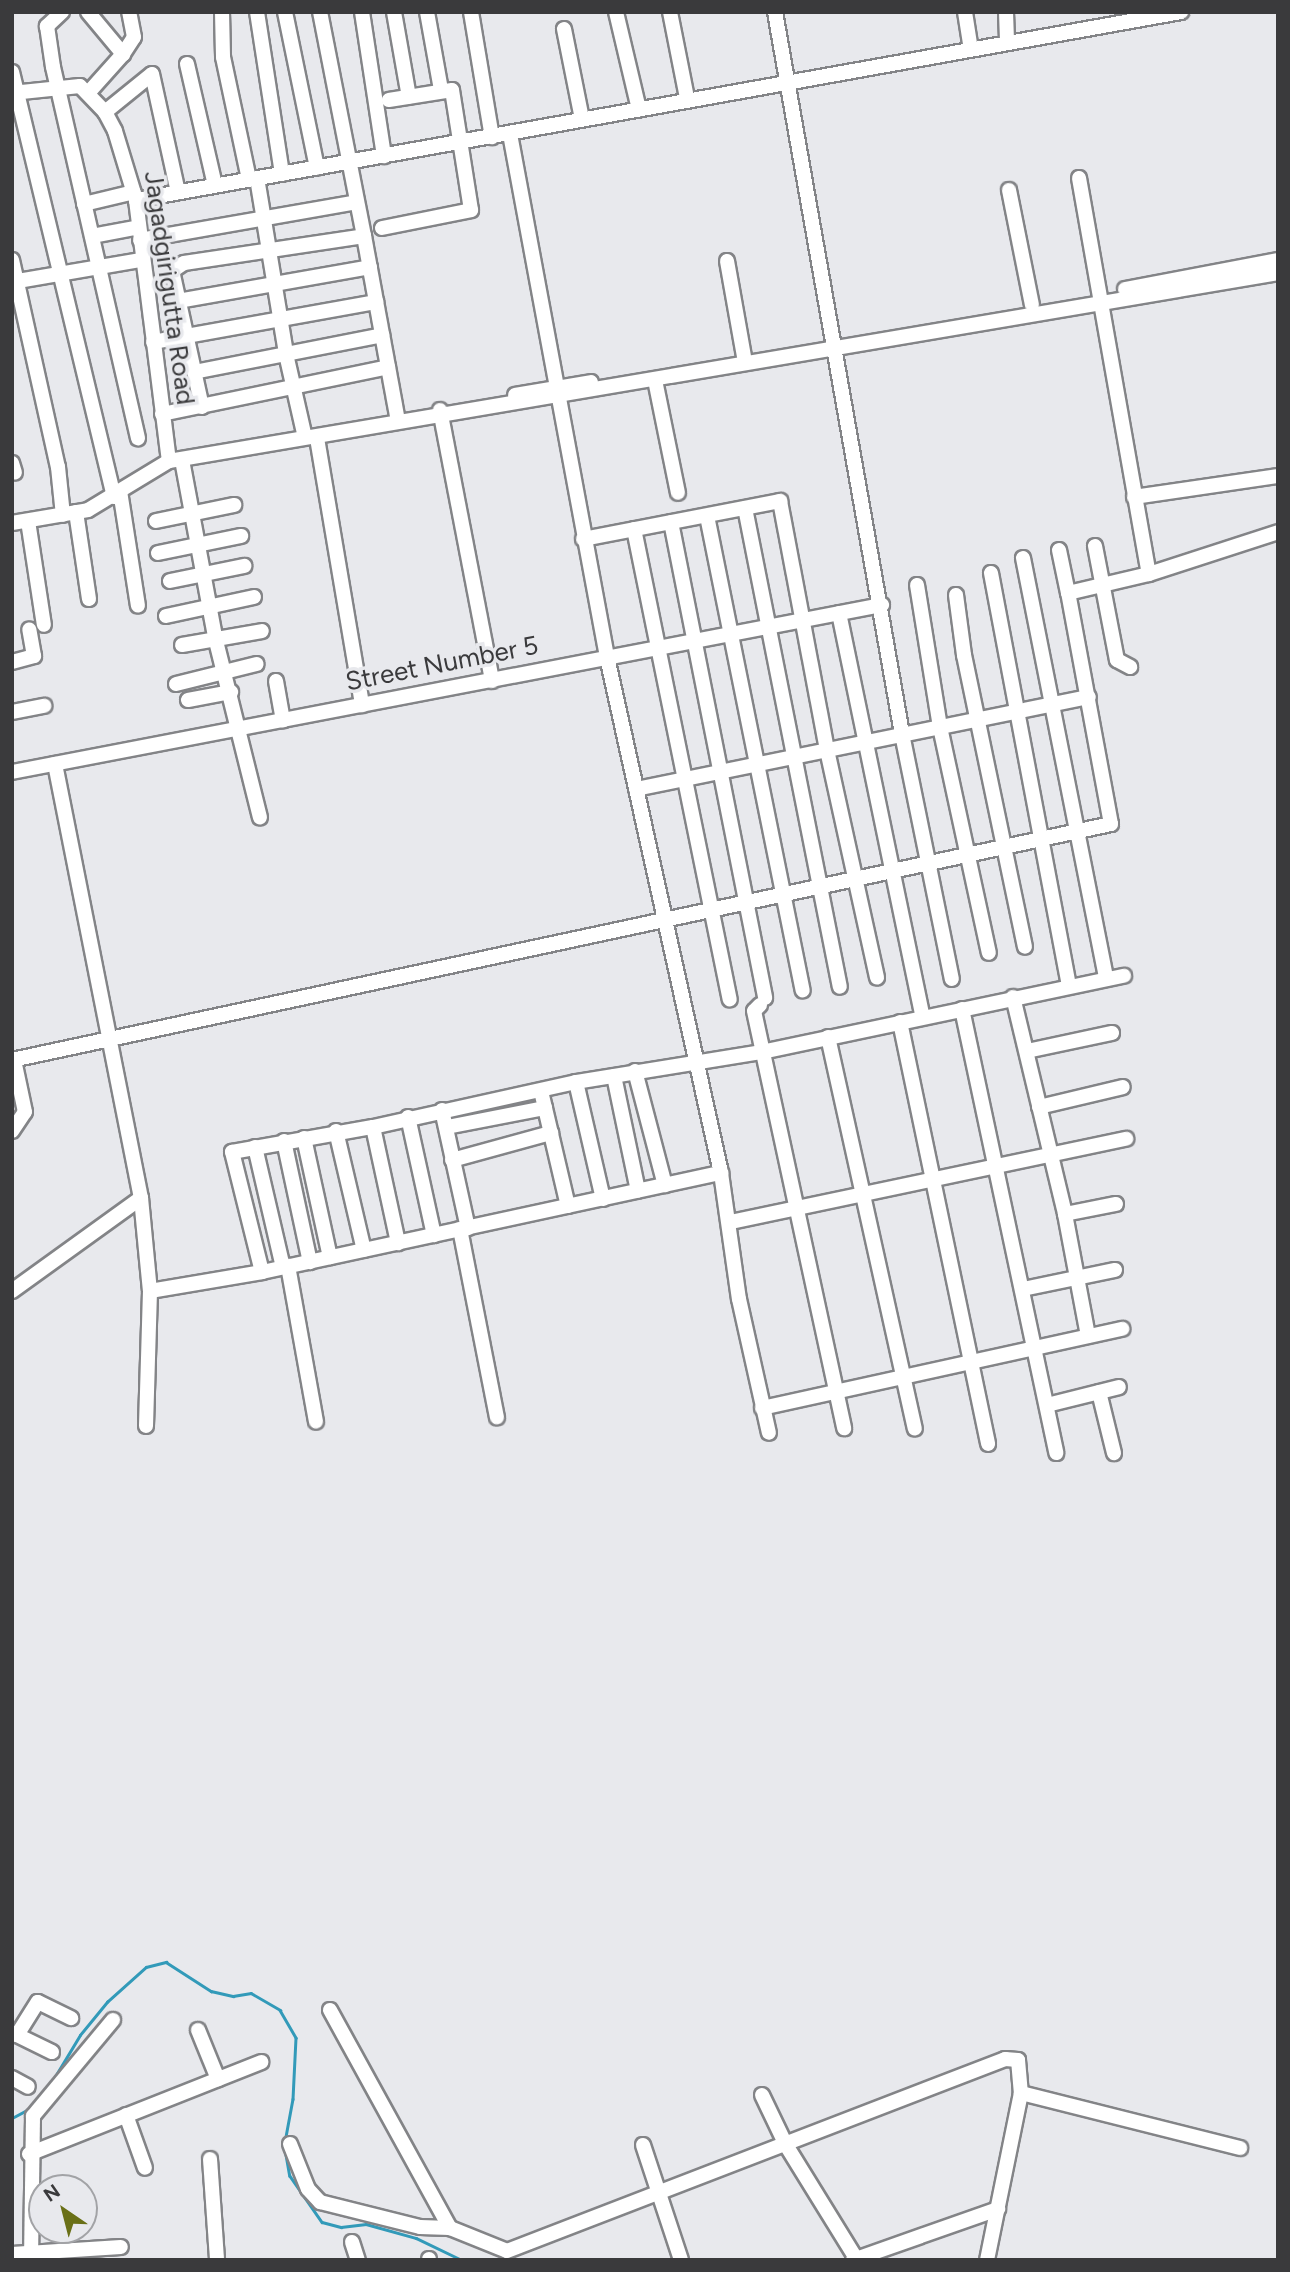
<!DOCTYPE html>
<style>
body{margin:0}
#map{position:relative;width:1290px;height:2272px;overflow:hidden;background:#e8e9ed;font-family:Figtree,sans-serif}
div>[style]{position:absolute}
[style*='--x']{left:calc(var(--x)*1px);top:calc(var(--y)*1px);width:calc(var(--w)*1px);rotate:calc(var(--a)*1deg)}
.stream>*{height:2.5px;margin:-1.25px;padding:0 1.25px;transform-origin:1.25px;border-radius:1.25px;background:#329ab9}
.roads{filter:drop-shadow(2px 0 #838487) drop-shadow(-2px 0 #838487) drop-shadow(0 2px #838487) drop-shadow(0 -2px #838487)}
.minor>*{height:14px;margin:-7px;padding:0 7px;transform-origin:7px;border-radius:7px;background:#fff}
span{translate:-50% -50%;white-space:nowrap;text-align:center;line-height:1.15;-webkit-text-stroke:7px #e8e9ed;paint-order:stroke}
.street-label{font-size:26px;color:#3a3a3c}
.frame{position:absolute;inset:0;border:14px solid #3a3a3c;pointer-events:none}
.north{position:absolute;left:28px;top:2174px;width:70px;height:70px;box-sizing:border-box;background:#e8e9ed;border:2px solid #a2a3a6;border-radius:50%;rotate:325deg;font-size:19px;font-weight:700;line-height:28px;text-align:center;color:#3a3a3c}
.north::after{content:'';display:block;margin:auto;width:24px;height:32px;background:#6a7017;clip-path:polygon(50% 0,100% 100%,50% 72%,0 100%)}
</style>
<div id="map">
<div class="stream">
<div style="--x:50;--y:2085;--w:58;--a:-59"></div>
<div style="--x:80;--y:2035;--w:43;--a:-50.7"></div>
<div style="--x:107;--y:2002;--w:52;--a:-41.9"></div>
<div style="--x:146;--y:1967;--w:21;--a:-14"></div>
<div style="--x:166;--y:1962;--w:54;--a:32.8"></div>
<div style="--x:211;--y:1991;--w:23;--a:13"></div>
<div style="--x:233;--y:1996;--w:18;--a:-9"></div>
<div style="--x:251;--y:1993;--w:34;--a:30"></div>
<div style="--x:280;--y:2010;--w:32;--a:60"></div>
<div style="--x:296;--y:2038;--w:61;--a:92.8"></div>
<div style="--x:293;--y:2099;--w:44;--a:100.5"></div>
<div style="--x:12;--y:2118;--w:21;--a:-28"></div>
<div style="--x:285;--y:2149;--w:27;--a:80"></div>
<div style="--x:290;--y:2176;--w:56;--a:55.2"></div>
<div style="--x:322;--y:2222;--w:20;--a:15"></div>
<div style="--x:341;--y:2227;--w:25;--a:-7"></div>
<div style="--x:366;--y:2224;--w:52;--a:15.6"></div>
<div style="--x:416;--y:2238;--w:51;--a:25.6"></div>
</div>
<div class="roads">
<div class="minor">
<div style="--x:62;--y:12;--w:21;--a:137"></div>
<div style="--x:47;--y:26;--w:41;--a:81.7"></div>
<div style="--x:53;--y:67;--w:381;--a:77.1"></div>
<div style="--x:88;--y:12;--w:55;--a:50.2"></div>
<div style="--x:123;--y:54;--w:20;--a:-57"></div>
<div style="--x:134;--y:37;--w:25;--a:-101"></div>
<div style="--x:222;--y:12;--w:45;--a:88.7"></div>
<div style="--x:223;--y:57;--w:125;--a:78"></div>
<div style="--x:257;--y:12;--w:164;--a:81.2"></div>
<div style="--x:285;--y:12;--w:159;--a:78.4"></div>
<div style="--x:362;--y:12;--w:146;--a:81.3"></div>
<div style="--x:394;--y:12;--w:86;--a:80"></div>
<div style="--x:427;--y:12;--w:79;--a:79.8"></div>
<div style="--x:471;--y:12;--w:127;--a:80.5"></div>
<div style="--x:616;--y:12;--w:100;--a:76.7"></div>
<div style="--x:670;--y:12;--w:88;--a:78.8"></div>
<div style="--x:775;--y:12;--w:733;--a:80.02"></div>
<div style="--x:902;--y:734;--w:250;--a:78.5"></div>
<div style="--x:965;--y:12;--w:36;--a:81"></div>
<div style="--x:1006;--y:12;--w:30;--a:88"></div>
<div style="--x:564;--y:29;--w:92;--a:78.7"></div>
<div style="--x:187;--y:64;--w:124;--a:77"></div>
<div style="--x:12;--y:72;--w:437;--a:76.5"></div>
<div style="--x:89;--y:92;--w:51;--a:-48.2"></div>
<div style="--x:12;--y:93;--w:68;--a:-5.9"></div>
<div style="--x:80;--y:86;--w:36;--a:46"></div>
<div style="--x:105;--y:112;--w:21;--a:62"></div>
<div style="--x:115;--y:131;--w:72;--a:73.1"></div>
<div style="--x:136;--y:200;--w:263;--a:82.8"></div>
<div style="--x:169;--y:461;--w:1125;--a:-9.62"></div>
<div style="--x:105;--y:112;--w:60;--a:-39"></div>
<div style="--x:152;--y:74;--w:121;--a:77.6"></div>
<div style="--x:510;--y:134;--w:532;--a:79.49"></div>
<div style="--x:607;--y:657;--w:528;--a:77.54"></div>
<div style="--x:721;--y:1173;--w:127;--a:81.9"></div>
<div style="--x:739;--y:1299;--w:137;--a:77.4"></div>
<div style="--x:257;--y:178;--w:178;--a:80.6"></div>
<div style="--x:286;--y:354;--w:81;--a:77.2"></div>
<div style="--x:1079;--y:178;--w:402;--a:80"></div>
<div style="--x:1009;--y:190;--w:117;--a:78.7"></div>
<div style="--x:136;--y:200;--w:1062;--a:-10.2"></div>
<div style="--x:84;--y:204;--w:51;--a:-13.5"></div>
<div style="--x:382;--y:228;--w:91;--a:-11.4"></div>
<div style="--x:471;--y:210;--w:121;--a:-99"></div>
<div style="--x:452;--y:90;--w:64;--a:171"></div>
<div style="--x:92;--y:236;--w:48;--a:-10.8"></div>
<div style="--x:364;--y:236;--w:183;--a:79.6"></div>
<div style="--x:140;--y:240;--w:220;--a:-9.9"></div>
<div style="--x:12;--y:260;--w:212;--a:77.5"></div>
<div style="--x:58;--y:467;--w:48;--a:84.1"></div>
<div style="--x:727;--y:261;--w:97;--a:79.9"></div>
<div style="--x:12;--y:282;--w:131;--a:-9.7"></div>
<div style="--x:1125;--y:289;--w:156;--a:-10.7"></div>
<div style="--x:178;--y:301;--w:195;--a:-10"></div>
<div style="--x:153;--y:342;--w:227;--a:-10.2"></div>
<div style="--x:194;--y:372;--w:192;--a:-11.1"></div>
<div style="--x:655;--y:380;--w:115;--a:78.5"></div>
<div style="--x:515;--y:395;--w:77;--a:-9.7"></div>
<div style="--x:202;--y:407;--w:139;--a:-102.4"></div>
<div style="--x:172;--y:271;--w:14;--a:-34"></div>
<div style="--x:184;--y:263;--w:182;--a:-8.5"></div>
<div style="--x:364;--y:236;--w:228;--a:-101.1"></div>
<div style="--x:440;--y:410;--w:276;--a:79.1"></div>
<div style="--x:162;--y:414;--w:231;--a:-11.7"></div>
<div style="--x:317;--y:438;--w:271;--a:80.4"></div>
<div style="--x:182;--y:460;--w:180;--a:79.4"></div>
<div style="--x:215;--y:637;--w:186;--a:76"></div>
<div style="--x:12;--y:463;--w:10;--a:73"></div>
<div style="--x:120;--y:491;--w:116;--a:81.1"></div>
<div style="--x:1134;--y:497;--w:146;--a:-8.3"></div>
<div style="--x:745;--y:508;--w:488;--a:78.8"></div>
<div style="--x:76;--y:512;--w:88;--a:81.5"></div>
<div style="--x:707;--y:516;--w:484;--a:78.6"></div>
<div style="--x:28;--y:521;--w:105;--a:81.3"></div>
<div style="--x:156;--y:521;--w:80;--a:-11.6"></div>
<div style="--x:671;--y:522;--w:485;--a:78.8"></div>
<div style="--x:12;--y:523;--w:77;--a:-9.7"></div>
<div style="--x:88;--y:510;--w:95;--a:-31.2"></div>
<div style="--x:634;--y:529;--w:480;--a:78.5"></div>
<div style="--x:583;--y:539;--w:201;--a:-10.9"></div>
<div style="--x:780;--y:501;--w:253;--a:79.3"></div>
<div style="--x:827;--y:750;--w:233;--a:77.6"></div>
<div style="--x:1095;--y:546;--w:116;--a:79.1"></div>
<div style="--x:1117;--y:660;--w:15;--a:28"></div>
<div style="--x:1059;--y:550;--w:44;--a:78.2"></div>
<div style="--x:158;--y:553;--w:85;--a:-11.6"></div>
<div style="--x:1023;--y:558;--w:429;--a:78.8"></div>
<div style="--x:991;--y:573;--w:420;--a:79.3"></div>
<div style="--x:170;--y:581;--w:76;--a:-11.5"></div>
<div style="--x:917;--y:585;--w:144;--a:80.8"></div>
<div style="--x:940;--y:727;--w:231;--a:77.8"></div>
<div style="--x:956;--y:595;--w:61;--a:82.4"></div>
<div style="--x:964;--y:655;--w:298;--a:78.2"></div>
<div style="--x:839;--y:613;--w:410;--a:78.3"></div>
<div style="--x:166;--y:616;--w:90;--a:-12.2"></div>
<div style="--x:182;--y:645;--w:81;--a:-9.9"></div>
<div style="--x:12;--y:662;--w:23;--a:-15"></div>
<div style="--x:34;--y:656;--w:27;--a:-100"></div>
<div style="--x:276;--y:681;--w:40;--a:80"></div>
<div style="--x:176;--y:684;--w:83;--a:-13.9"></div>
<div style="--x:188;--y:700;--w:44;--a:-10.5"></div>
<div style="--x:12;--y:712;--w:33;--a:-11"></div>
<div style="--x:55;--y:764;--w:442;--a:78.8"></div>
<div style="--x:141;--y:1198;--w:93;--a:84.5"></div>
<div style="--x:150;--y:1291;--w:135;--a:91.7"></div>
<div style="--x:12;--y:772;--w:886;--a:-10.87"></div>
<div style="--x:636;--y:789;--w:462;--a:-11.5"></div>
<div style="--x:1013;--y:997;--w:223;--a:76.5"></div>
<div style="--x:1065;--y:1214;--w:124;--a:79.3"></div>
<div style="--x:760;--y:1005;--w:8;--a:135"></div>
<div style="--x:754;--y:1011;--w:427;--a:77.8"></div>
<div style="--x:962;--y:1009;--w:454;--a:78"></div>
<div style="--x:900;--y:1022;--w:431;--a:78.2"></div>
<div style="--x:828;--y:1037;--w:401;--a:77.5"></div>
<div style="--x:1027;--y:1051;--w:87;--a:-12"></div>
<div style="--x:12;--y:1060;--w:1124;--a:-12.12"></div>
<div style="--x:1111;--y:824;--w:235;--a:-100.5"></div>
<div style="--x:1068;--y:593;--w:83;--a:-13.2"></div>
<div style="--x:1149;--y:574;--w:136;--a:-18"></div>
<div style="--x:635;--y:1071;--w:118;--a:75.3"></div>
<div style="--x:614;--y:1076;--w:117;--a:78.2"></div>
<div style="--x:576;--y:1082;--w:120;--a:77"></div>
<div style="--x:541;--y:1091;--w:118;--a:76.8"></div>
<div style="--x:1039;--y:1107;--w:86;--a:-13.4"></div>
<div style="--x:442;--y:1110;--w:121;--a:77.6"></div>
<div style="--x:408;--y:1117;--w:121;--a:77.6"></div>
<div style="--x:373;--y:1127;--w:119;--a:77.8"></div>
<div style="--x:447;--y:1127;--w:100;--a:-11"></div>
<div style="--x:12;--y:1131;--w:23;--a:-56"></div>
<div style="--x:25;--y:1112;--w:53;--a:-101.9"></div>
<div style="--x:336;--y:1131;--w:122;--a:76.8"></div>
<div style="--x:304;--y:1138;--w:122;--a:77.7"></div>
<div style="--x:284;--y:1141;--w:124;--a:77.9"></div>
<div style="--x:255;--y:1147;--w:123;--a:76.9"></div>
<div style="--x:452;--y:1160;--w:103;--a:-15.3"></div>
<div style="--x:1065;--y:1214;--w:52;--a:-11.1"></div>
<div style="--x:731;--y:1222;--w:404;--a:-11.9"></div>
<div style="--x:460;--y:1229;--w:192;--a:78.9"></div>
<div style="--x:288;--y:1266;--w:158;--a:79.8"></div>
<div style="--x:262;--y:1272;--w:124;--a:-104"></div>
<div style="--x:232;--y:1152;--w:143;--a:-10.1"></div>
<div style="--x:373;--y:1127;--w:208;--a:-12.5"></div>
<div style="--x:576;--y:1082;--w:188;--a:-9.2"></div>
<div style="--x:762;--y:1052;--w:370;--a:-11.9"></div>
<div style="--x:1023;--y:1289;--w:94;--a:-11.7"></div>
<div style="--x:12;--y:1291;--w:159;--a:-35.8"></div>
<div style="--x:150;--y:1291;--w:114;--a:-9.6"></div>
<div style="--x:262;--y:1272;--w:470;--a:-12.2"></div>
<div style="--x:1099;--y:1392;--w:63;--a:76.2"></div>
<div style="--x:1047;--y:1405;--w:74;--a:-14"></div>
<div style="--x:762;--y:1408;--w:369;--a:-12.4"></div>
<div style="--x:330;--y:2010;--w:249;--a:61.2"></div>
<div style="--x:450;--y:2228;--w:61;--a:22"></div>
<div style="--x:507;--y:2251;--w:534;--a:-21.08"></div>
<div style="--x:1005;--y:2059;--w:13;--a:4"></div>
<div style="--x:1018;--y:2060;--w:33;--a:85"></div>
<div style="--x:1021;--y:2093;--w:170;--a:101.5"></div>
<div style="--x:198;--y:2030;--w:53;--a:67.8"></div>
<div style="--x:12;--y:2033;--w:5;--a:22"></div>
<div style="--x:17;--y:2035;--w:39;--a:-58"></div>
<div style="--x:38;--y:2002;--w:37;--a:26"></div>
<div style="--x:17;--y:2035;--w:39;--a:26"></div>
<div style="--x:12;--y:2078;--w:18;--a:29"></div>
<div style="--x:1021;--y:2093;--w:226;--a:14.1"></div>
<div style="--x:762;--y:2095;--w:55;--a:64.4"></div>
<div style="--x:786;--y:2145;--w:135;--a:58.3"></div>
<div style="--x:126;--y:2115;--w:56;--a:70.3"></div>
<div style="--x:290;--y:2144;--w:48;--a:68.2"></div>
<div style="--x:308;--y:2189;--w:18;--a:47"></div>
<div style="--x:320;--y:2202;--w:103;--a:14"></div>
<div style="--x:420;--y:2227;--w:30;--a:2"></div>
<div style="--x:643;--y:2145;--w:121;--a:71.7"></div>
<div style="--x:29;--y:2154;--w:250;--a:-21.6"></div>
<div style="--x:210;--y:2159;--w:101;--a:86"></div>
<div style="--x:352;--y:2242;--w:19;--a:72"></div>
<div style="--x:12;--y:2254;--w:109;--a:-3.7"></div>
<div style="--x:429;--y:2259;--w:1;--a:90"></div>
<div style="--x:31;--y:2260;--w:144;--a:-89.2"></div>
<div style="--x:33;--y:2116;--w:125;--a:-50.2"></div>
<div style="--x:853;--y:2260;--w:154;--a:-19.4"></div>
</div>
</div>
<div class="street-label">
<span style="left:169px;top:288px;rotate:82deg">Jagadgirigutta Road</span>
<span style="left:442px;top:664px;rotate:-11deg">Street Number 5</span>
</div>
<div class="frame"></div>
<div class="north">N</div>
</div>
